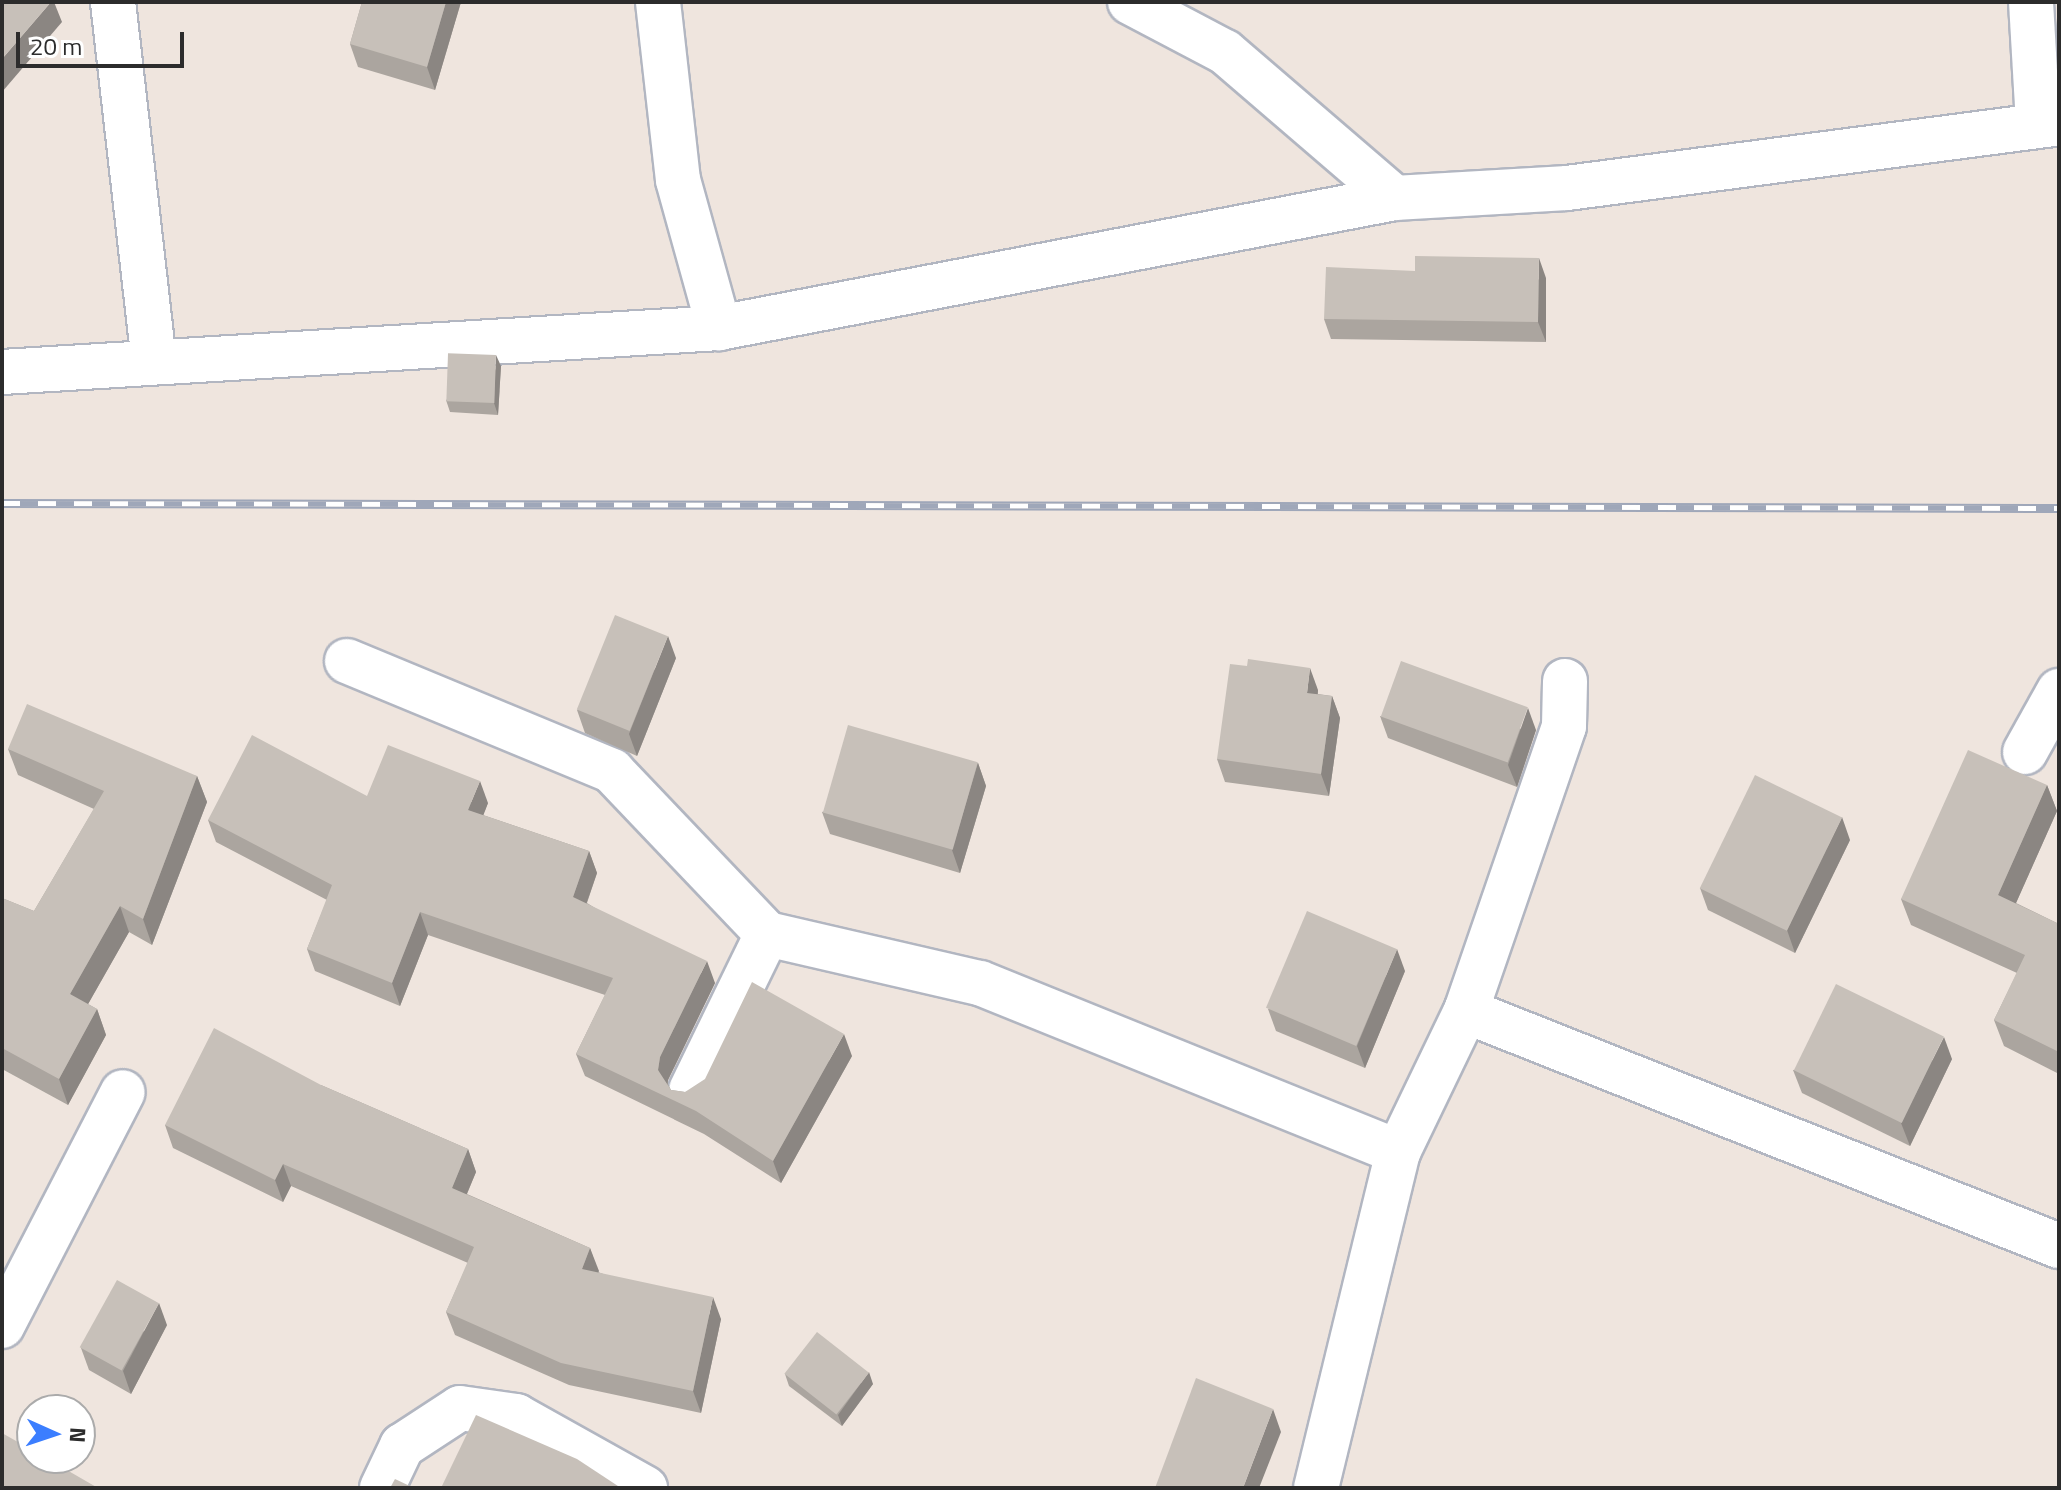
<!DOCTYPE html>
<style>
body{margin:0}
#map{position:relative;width:2061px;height:1490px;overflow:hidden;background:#efe5de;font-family:"Titillium Web",sans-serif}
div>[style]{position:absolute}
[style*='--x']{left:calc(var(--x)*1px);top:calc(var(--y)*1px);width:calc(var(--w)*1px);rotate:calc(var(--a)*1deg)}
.roads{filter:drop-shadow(2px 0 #b2b6c1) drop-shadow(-2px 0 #b2b6c1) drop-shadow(0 2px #b2b6c1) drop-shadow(0 -2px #b2b6c1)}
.minor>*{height:44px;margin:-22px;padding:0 22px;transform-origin:22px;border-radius:22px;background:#fff}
.rail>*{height:9px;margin-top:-4.5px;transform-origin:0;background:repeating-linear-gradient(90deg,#fff 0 18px,#9fa7b9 0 36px);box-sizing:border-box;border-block:2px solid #9fa7b9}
.wall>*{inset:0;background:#aba59f}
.shaded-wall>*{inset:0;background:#8b8682}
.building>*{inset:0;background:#c7c0b9;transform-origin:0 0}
span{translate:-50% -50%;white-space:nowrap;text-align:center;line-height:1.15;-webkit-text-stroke:6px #fff;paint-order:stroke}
.frame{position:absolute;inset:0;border:4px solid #2c2c2c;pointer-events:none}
.north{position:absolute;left:16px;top:1394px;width:80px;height:80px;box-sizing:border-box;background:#fff;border:2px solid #ababab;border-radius:50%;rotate:93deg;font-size:22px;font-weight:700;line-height:32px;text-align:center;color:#2c2c2c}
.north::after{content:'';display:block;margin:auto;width:28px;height:36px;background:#3b7eff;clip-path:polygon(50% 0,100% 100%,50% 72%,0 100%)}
.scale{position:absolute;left:16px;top:32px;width:168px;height:36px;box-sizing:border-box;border:4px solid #2c2c2c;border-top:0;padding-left:10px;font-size:24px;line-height:28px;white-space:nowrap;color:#2c2c2c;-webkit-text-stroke:6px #fff;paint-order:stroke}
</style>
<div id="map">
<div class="roads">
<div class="minor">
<div style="--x:113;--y:2;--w:360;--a:83.5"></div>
<div style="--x:658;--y:2;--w:179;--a:83.6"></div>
<div style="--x:678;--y:180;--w:154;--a:74.5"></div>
<div style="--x:1130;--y:2;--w:107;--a:27.8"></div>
<div style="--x:1225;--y:52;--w:224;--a:40.7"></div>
<div style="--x:2031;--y:2;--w:123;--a:86.7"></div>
<div style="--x:2;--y:372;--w:718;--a:-3.51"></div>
<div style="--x:719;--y:328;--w:688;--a:-10.89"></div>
<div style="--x:1395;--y:198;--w:172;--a:-3.3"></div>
<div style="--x:1567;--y:188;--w:496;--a:-7.5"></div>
<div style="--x:347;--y:661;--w:287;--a:22.5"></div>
<div style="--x:612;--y:771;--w:225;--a:46.4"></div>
<div style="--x:767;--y:934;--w:219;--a:13"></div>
<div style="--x:980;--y:983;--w:451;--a:22"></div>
<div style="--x:2025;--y:752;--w:70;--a:-60.9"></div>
<div style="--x:1466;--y:1011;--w:638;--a:21.62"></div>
<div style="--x:691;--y:1090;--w:174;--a:-64"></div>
<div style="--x:2;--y:1326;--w:263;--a:-62.7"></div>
<div style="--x:382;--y:1488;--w:47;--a:-64.5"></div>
<div style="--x:402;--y:1446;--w:69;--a:-33.2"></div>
<div style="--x:460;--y:1408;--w:57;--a:8.1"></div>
<div style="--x:516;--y:1416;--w:148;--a:29.2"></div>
<div style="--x:1316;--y:1488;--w:346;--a:-76.3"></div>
<div style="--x:1398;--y:1152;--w:157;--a:-64.3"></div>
<div style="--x:1466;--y:1011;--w:301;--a:-71"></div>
<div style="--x:1564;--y:726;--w:45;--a:-88.7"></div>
</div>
</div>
<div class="rail">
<div style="--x:2;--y:503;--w:2057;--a:0.14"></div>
</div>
<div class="wall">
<div style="clip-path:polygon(362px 2px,461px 2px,435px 90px,358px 67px,350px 44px)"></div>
<div style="clip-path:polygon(1546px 278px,1546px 342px,1331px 339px,1324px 319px)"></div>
<div style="clip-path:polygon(501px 366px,498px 415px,450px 412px,446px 400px)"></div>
<div style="clip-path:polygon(676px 658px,637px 756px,585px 733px,577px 710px)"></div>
<div style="clip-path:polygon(1318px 690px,1318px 694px,1332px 696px,1340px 718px,1329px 796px,1225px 782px,1217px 759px)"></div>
<div style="clip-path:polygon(1380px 716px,1536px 730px,1517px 787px,1388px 738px)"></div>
<div style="clip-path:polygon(8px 749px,197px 776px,207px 802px,152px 945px,129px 932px,88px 1004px,97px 1009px,106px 1035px,68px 1105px,2px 1069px,2px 898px,34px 911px,94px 809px,18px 775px)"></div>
<div style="clip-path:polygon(978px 763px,986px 786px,960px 873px,830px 834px,822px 812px)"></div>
<div style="clip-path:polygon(2047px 785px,2057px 811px,2016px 903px,2059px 924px,2059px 1074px,2004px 1046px,1994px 1020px,2017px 973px,1911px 925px,1901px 899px)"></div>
<div style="clip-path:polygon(367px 796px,488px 803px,483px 815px,589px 851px,597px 873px,587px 903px,715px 983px,668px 1080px,668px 1084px,671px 1090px,685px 1092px,852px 1056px,781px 1183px,704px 1134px,585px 1076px,576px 1054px,605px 995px,428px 935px,400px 1006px,315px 971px,307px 949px,327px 900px,216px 842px,208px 820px)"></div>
<div style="clip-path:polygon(1850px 840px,1795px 953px,1708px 910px,1700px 888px)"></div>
<div style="clip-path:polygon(1405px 971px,1365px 1068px,1276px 1031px,1268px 1009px)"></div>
<div style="clip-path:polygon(1952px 1059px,1910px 1146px,1802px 1093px,1793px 1070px)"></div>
<div style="clip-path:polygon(321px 1085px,468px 1149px,476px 1172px,467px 1194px,590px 1248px,598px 1272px,721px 1319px,701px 1413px,569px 1385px,455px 1335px,446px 1312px,468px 1263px,291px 1186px,283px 1202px,173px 1148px,165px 1125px)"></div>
<div style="clip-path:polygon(167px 1325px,131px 1394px,89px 1370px,81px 1348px)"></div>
<div style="clip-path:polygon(785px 1374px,873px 1384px,842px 1426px,789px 1386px)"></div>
</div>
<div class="shaded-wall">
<div style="clip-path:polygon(51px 2px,54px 2px,62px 22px,2px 92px,2px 59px)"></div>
<div style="clip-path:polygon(446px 2px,461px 2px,435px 90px,427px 67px)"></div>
<div style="clip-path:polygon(1539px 258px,1546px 278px,1546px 342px,1538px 322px)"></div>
<div style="clip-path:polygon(496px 355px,501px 366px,498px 415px,494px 403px)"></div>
<div style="clip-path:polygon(668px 636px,676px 658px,637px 756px,629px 734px)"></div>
<div style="clip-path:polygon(1310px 668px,1318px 690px,1315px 715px,1307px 693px)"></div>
<div style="clip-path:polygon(1332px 696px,1340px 718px,1329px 796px,1321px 774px)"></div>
<div style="clip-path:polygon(1528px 708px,1536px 730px,1517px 787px,1508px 765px)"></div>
<div style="clip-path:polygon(978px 763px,986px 786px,960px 873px,952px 850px)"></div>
<div style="clip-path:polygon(197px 776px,207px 802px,152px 945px,143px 919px)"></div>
<div style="clip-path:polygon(480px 781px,488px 803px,477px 832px,468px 810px)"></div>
<div style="clip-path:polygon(2047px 785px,2057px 811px,2008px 921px,1998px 895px)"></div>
<div style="clip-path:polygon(1842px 817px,1850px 840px,1795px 953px,1787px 930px)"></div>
<div style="clip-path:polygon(589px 851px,597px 873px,581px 919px,573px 897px)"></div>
<div style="clip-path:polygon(120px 906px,129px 932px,79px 1020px,70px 994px)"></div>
<div style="clip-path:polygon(420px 912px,428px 935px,400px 1006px,392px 983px)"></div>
<div style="clip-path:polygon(1397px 949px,1405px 971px,1365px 1068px,1357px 1046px)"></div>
<div style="clip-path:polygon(707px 961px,715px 983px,668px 1080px,666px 1093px,658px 1070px,660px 1057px)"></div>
<div style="clip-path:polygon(97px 1009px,106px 1035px,68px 1105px,59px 1079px)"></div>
<div style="clip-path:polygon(844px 1034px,852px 1056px,781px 1183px,773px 1161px)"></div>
<div style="clip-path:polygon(1944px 1037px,1952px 1059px,1910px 1146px,1901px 1123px)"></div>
<div style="clip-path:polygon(468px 1149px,476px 1172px,460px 1210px,452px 1188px)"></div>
<div style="clip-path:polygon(283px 1164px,291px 1186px,283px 1202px,275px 1180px)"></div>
<div style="clip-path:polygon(590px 1248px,599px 1271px,590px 1291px,582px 1269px)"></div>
<div style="clip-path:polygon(713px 1297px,721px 1319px,701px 1413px,693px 1391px)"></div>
<div style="clip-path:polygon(159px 1303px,167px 1325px,131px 1394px,123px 1371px)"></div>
<div style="clip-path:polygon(869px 1372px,873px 1384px,842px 1426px,838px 1415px)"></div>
<div style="clip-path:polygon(1273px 1409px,1281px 1432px,1259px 1488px,1243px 1488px)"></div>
</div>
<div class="building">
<div style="clip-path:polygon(2px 2px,51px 2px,2px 59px)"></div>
<div style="clip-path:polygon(362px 2px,446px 2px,427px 67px,350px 44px)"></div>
<div style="clip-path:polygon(1415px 256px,1539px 258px,1538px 322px,1324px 319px,1326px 267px,1415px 271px)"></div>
<div style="left:496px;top:355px;width:48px;height:48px;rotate:92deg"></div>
<div style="left:615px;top:615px;width:57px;height:102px;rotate:22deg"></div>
<div style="clip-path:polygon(1248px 659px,1310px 668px,1307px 693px,1332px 696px,1321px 774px,1217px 759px,1230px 664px,1247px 666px)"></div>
<div style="left:1401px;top:661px;width:135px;height:59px;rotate:20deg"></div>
<div style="clip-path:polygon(27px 704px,197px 776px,143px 919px,120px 906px,70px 994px,97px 1009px,59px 1079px,2px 1048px,2px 898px,34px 911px,104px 791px,8px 749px)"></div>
<div style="left:848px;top:725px;width:135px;height:91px;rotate:16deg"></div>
<div style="clip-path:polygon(252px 735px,367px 796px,388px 745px,480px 781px,468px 810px,589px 851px,573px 897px,707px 961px,660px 1057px,658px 1070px,671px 1090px,685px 1092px,705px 1079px,752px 982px,844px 1034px,773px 1161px,696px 1111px,576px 1054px,613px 978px,420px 912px,392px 983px,307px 949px,332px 885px,208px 820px)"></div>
<div style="clip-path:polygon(1968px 750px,2047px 785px,1998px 895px,2059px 924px,2059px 1052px,1994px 1020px,2025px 955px,1901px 899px)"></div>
<div style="left:1755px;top:775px;width:97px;height:126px;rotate:26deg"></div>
<div style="left:1307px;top:911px;width:98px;height:105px;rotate:23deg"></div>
<div style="left:1836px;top:984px;width:120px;height:96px;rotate:26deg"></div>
<div style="clip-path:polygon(214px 1028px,321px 1085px,468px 1149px,452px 1188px,590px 1248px,582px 1269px,713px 1297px,693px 1391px,561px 1363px,446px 1312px,474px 1247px,283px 1164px,275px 1180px,165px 1125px)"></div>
<div style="left:117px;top:1280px;width:48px;height:77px;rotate:29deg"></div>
<div style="left:817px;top:1332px;width:66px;height:53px;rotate:38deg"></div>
<div style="clip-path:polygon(1196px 1378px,1273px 1409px,1243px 1488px,1155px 1488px)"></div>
<div style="clip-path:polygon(476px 1415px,577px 1459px,621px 1488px,441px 1488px)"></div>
<div style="clip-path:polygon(2px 1433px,32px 1450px,32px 1458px,46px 1458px,98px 1488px,2px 1488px)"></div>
<div style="clip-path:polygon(395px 1479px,414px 1488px,390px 1488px)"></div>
</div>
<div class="frame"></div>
<div class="north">N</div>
<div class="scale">20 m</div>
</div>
